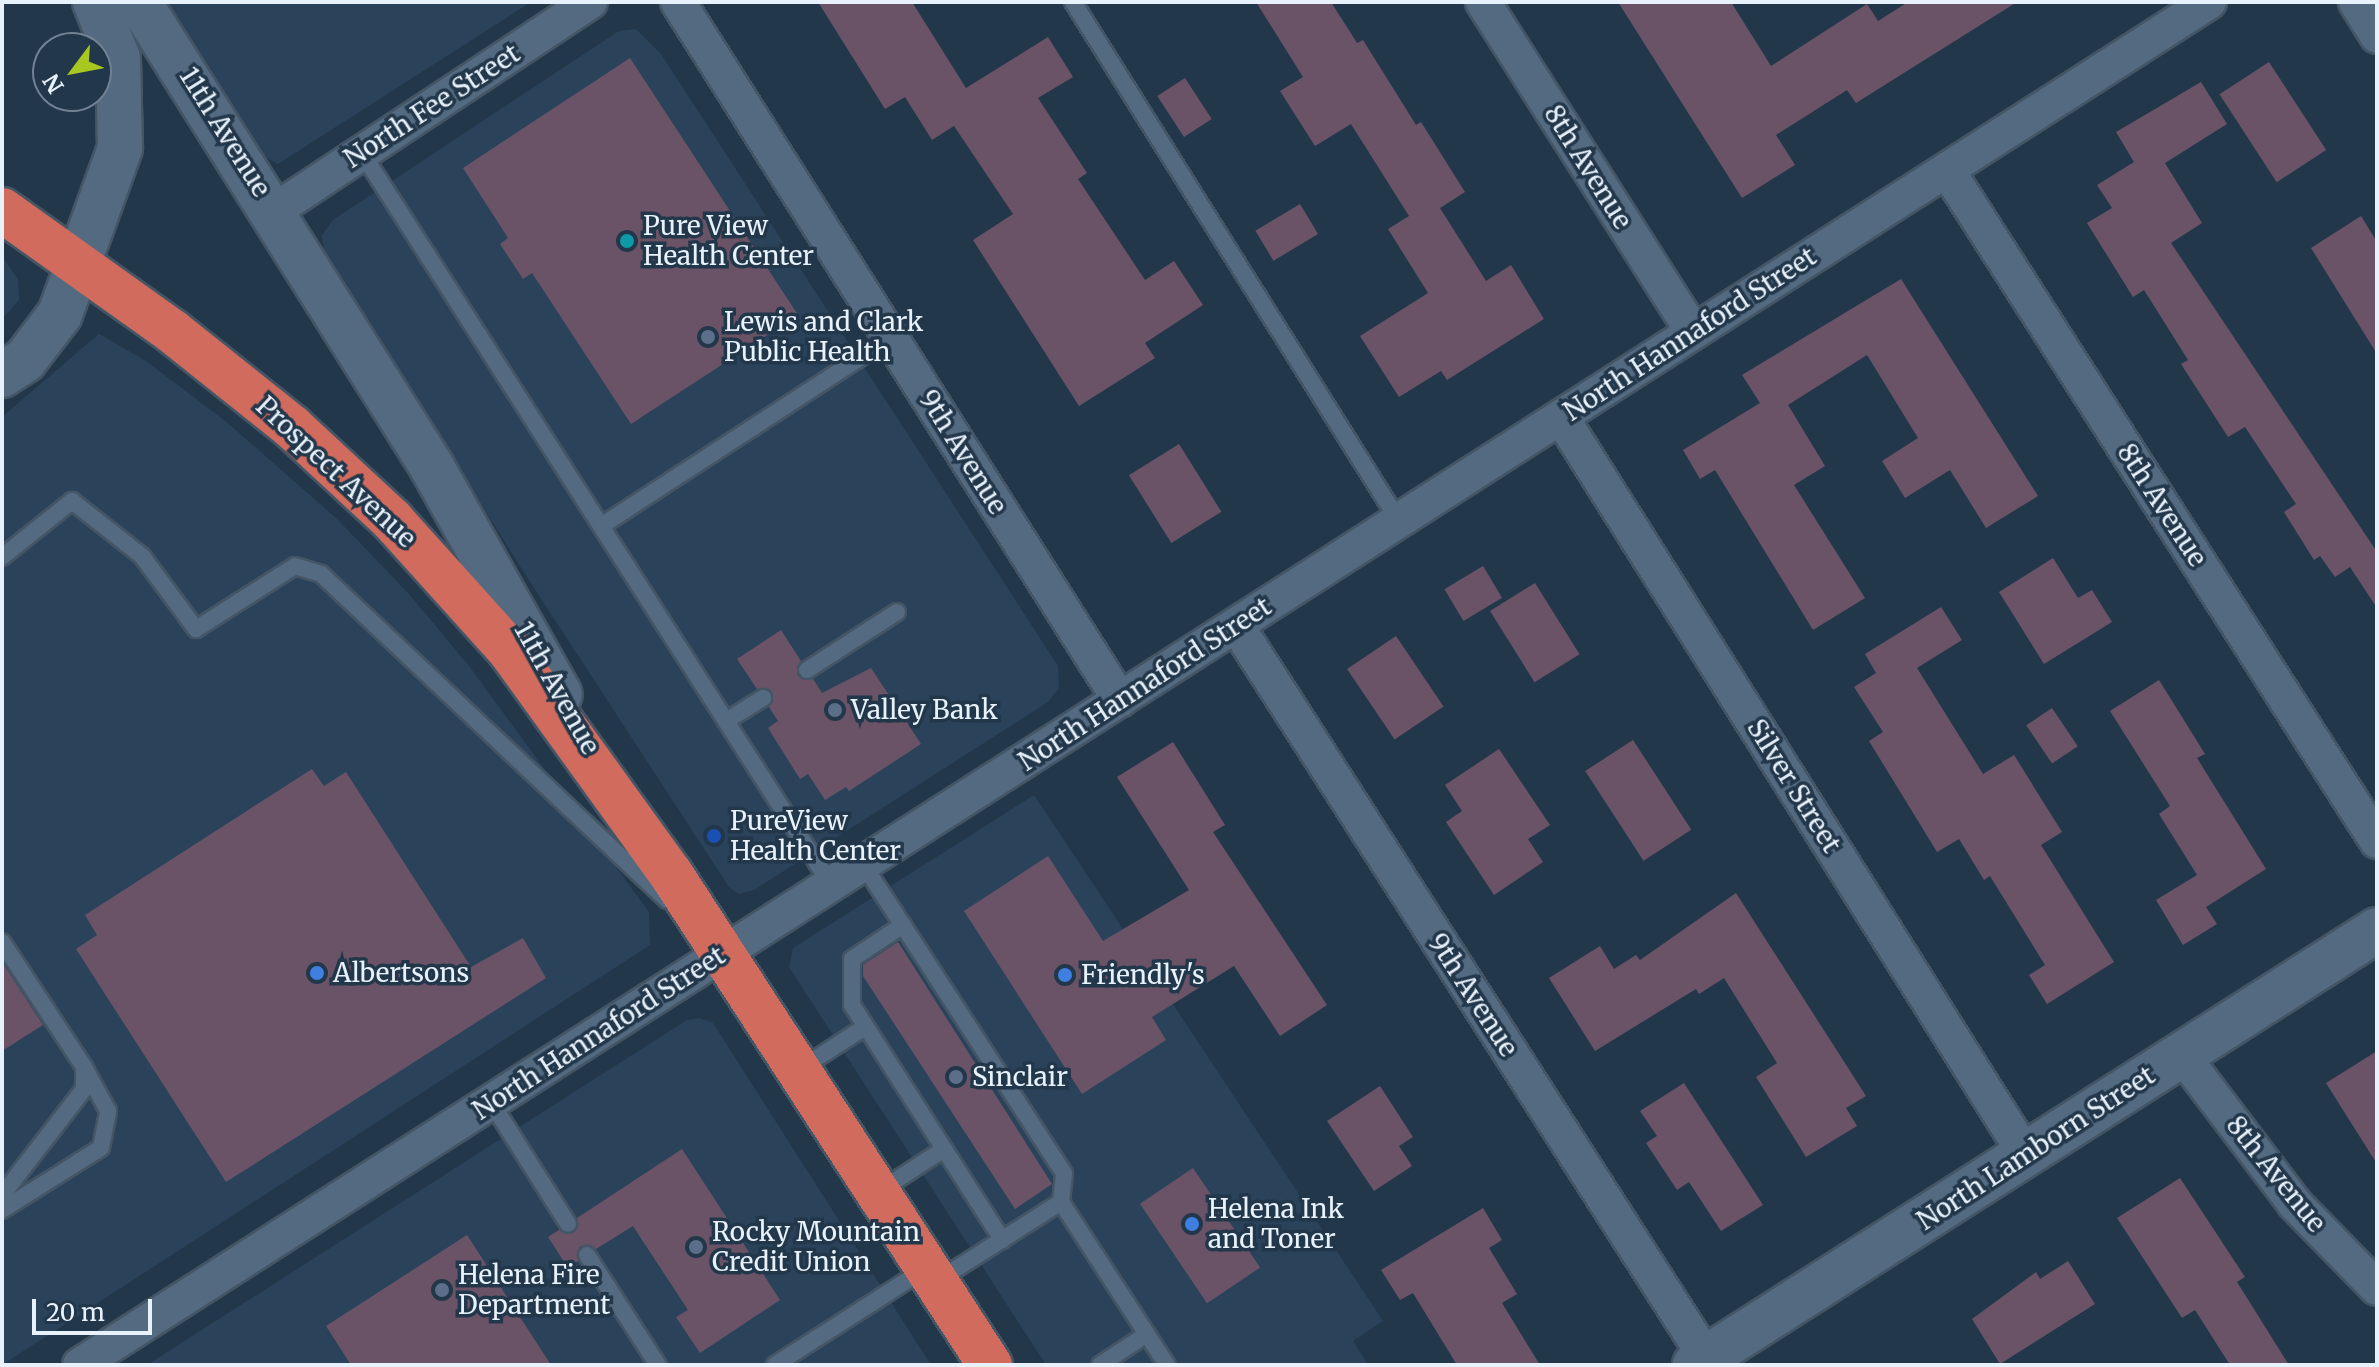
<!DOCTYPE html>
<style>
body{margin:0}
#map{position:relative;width:2379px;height:1367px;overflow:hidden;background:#23374b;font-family:Merriweather,serif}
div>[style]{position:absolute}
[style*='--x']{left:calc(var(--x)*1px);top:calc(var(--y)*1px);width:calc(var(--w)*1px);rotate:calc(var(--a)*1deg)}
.built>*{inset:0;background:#2a435b}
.building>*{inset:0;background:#6b5367;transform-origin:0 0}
.roads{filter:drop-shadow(2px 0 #445565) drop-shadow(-2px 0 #445565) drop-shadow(0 2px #445565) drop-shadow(0 -2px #445565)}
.lane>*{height:16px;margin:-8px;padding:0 8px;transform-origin:8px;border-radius:8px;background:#546a80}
.street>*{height:34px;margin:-17px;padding:0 17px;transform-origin:17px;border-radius:17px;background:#546a80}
.secondary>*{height:44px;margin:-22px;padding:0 22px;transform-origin:22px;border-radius:22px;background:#546a80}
.highway>*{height:44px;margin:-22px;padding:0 22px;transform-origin:22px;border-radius:22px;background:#d16b5e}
.dots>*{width:22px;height:22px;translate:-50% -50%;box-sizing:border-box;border:4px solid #23374b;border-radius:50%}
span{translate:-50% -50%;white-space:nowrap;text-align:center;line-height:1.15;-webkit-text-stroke:7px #23374b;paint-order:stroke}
.street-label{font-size:26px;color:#e8f2fc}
.poi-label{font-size:26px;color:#e8f2fc}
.left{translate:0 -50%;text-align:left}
.frame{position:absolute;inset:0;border:4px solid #e8f2fc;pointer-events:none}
.north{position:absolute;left:32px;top:32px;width:80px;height:80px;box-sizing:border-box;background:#23374b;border:2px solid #728292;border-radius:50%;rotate:238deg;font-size:22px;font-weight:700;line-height:32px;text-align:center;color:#e8f2fc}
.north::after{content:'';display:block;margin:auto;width:28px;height:36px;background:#a6c821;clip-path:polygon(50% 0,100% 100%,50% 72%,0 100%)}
.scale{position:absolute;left:32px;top:1299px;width:120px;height:36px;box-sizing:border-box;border:4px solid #e8f2fc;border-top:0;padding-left:10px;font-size:24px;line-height:28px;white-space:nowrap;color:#e8f2fc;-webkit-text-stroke:6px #23374b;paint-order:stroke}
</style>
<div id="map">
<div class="built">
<div style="clip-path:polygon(163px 2px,531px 2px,278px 164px,257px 153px)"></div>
<div style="clip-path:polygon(636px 29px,661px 54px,1058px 666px,1059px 688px,1048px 702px,754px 890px,739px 894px,729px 887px,523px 571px,324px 251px,322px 235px,333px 220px,619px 31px)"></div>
<div style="clip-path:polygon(2px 257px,18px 279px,19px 300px,2px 319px)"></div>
<div style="clip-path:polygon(99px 334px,146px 361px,229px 424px,337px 519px,409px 594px,469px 666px,649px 912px,650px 945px,2px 1365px,2px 417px)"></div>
<div style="clip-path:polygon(1034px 795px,1383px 1321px,1353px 1341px,1368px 1365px,1046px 1365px,789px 967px,793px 948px)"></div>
<div style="clip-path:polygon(700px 1018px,713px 1023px,931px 1365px,147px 1365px,687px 1020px)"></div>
</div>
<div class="building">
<div style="clip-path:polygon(818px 2px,912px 2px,966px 88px,1048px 37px,1073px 77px,1038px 98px,1087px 173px,1078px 179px,1145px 280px,1174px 261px,1203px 305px,1145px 343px,1155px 358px,1079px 406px,973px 240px,1013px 214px,954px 126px,932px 140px,905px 97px,885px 109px)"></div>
<div style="clip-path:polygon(1256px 2px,1331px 2px,1357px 43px,1363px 40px,1416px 125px,1421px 122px,1465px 192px,1440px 208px,1486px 281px,1511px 265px,1544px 319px,1447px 380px,1441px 371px,1399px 397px,1360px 336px,1428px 293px,1388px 229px,1409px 216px,1351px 124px,1315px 146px,1280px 91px,1303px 77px)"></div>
<div style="clip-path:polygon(1618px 2px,1731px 2px,1771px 66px,1867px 4px,1878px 21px,1908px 2px,2017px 2px,1856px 103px,1847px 90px,1776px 135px,1795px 165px,1742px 198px)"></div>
<div style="clip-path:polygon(630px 58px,798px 315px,631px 424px,532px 273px,523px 279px,500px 244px,508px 238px,463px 168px)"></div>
<div style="left:2269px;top:62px;width:105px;height:59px;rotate:57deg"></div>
<div style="left:1185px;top:78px;width:49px;height:33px;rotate:57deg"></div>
<div style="clip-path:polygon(2201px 82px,2227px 124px,2165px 163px,2202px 223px,2171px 243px,2377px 552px,2377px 608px,2350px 567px,2335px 577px,2320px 556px,2314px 560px,2284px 512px,2296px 504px,2245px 427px,2228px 437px,2181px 364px,2188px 360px,2144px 290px,2133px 297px,2087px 223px,2112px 208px,2097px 185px,2134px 162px,2116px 132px)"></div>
<div style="left:1300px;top:204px;width:35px;height:52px;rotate:59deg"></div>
<div style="clip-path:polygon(2361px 216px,2377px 242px,2377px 354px,2311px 248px)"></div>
<div style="clip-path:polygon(1901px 279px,2038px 496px,1986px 528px,1950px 470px,1905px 498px,1882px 461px,1918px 438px,1867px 355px,1788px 405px,1825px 466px,1794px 485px,1865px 598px,1813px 630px,1715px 470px,1700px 479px,1683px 450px,1760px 403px,1742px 375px)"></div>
<div style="left:1179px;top:444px;width:80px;height:59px;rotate:58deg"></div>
<div style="clip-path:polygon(2053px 558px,2078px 598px,2092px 590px,2112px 622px,2044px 664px,1999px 592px)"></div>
<div style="left:1483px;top:566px;width:37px;height:45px;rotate:59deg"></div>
<div style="left:1535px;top:583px;width:84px;height:53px;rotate:58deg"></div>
<div style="clip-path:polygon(1941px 607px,1962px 640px,1917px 668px,1983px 774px,2014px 755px,2062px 832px,2041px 845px,2114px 962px,2047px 1004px,2029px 975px,2045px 965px,1990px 876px,1984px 880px,1959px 839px,1937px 852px,1869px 741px,1883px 732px,1854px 687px,1876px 673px,1865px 654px)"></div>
<div style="clip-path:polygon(781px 630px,801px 661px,797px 675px,813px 679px,822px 693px,871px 668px,921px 744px,849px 791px,846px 787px,825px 800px,808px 774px,800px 779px,768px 728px,778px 721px,769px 707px,772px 692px,757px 689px,737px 659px)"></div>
<div style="left:1396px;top:636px;width:85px;height:59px;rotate:56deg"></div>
<div style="clip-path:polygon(2159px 680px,2205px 754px,2197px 758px,2266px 869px,2206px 907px,2217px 924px,2183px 945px,2156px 900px,2197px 875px,2159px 814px,2170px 806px,2110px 711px)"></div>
<div style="left:2052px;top:708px;width:46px;height:31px;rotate:56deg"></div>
<div style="left:1633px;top:740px;width:107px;height:57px;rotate:57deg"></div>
<div style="clip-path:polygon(1173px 742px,1225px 825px,1213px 832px,1327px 1005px,1280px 1036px,1234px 966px,1152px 1017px,1166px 1040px,1082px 1094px,964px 911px,1048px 856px,1103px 941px,1189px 890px,1117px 777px)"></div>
<div style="clip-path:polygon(1499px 749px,1550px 825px,1528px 839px,1543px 862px,1494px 895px,1446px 822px,1462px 811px,1445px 785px)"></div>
<div style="clip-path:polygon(312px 769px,324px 786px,346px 772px,471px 967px,523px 938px,546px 978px,226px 1182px,76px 949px,97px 935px,85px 915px)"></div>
<div style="clip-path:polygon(1736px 893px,1866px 1096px,1846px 1108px,1857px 1126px,1806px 1157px,1756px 1077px,1777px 1063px,1724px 978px,1699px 994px,1696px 989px,1595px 1051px,1549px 978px,1600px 946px,1614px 969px,1636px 955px,1640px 960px)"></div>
<div style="clip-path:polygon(898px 942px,1052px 1184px,1015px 1209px,863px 976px,863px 965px)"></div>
<div style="clip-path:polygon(2px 962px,43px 1025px,2px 1051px)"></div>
<div style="clip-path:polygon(2377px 1051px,2377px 1164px,2326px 1083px)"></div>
<div style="clip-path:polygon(1684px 1083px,1763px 1205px,1721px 1231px,1689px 1182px,1677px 1190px,1646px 1143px,1657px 1136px,1640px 1111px)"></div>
<div style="clip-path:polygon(1380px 1086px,1413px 1137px,1399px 1146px,1412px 1166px,1374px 1191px,1327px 1121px)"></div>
<div style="clip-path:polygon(682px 1149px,780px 1300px,700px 1353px,676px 1317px,688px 1310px,633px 1226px,596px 1249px,580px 1246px,578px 1261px,568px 1268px,548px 1237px,559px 1230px,574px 1233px,577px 1218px)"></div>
<div style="left:1193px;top:1168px;width:120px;height:64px;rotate:56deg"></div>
<div style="clip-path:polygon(2180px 1178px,2245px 1277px,2237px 1282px,2289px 1365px,2230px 1365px,2195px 1310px,2182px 1318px,2117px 1218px)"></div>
<div style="clip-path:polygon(1483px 1208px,1502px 1240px,1489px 1248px,1517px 1294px,1502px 1303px,1540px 1365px,1457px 1365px,1413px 1293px,1400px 1300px,1381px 1270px)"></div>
<div style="clip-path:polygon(467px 1235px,551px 1365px,351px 1365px,326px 1326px)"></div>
<div style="clip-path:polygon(2068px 1261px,2095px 1304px,2000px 1364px,1972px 1319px,2036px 1272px,2040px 1279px)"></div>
</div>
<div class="roads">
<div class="lane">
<div style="--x:1073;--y:2;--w:613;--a:57.87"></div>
<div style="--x:362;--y:153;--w:869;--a:57.35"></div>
<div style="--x:601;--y:526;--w:346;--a:-33"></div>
<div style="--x:2;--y:557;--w:90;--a:-38.7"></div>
<div style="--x:72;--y:501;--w:89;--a:38.2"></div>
<div style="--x:142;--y:556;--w:91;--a:53.5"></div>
<div style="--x:196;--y:629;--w:117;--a:-32.5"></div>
<div style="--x:295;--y:566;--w:27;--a:17"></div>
<div style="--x:321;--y:574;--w:475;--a:43.3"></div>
<div style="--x:807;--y:670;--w:107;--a:-32.8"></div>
<div style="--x:726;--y:721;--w:44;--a:-31.9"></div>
<div style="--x:863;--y:864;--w:369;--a:57"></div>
<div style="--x:1064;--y:1174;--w:28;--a:96"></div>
<div style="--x:903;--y:925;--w:61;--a:146.3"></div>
<div style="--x:852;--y:959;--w:46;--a:90"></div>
<div style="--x:852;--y:1005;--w:279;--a:57.4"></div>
<div style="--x:2;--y:942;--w:149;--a:56.7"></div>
<div style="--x:84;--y:1067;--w:22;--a:90"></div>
<div style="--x:84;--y:1089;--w:134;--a:127.7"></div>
<div style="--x:800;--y:1069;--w:77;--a:-32.9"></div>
<div style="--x:491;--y:1102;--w:144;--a:57.7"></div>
<div style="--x:878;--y:1192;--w:79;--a:-33.1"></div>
<div style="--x:2;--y:1210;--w:117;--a:-32.1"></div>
<div style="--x:101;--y:1148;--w:38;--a:-79"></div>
<div style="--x:108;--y:1111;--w:50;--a:-118.6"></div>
<div style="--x:587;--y:1255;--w:131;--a:57.2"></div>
<div style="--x:937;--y:1281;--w:147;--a:-32.5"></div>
<div style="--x:1061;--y:1202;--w:194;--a:57"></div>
<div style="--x:775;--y:1365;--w:178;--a:-32.6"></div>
<div style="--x:1100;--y:1365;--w:56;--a:-33.4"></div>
</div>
<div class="street">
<div style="--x:678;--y:2;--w:826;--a:57.66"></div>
<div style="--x:1483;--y:2;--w:391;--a:57.5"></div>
<div style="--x:2356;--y:2;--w:40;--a:58"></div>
<div style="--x:1947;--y:170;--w:797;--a:57.35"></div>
<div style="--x:274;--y:211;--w:379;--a:-33.5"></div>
<div style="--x:1561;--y:417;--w:872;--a:57.79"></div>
<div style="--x:1236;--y:625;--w:879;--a:57.3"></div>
<div style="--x:2182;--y:1055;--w:187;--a:52.8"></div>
<div style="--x:2295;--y:1204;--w:117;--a:45.7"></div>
<div style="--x:80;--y:1365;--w:2528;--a:-32.63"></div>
</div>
<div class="secondary">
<div style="--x:139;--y:2;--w:550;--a:57.78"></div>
<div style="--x:432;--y:467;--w:261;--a:60.7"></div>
<div style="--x:2;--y:375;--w:27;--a:-33"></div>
<div style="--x:25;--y:360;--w:58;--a:-52.7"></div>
<div style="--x:60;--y:314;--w:177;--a:-70.1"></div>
<div style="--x:120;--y:148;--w:90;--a:-91.3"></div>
<div style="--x:118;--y:58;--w:61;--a:-112.3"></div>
<div style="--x:1695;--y:1365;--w:809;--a:-32.53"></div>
</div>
<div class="highway">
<div style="--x:2;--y:210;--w:210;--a:35.5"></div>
<div style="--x:173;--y:332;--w:152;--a:38.6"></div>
<div style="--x:292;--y:427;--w:137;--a:42.9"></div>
<div style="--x:392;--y:520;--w:176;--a:48"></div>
<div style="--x:510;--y:651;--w:275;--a:54.2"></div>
<div style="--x:671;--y:874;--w:586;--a:56.99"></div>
</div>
</div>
<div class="dots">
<div style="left:627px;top:241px;background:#0f9aa8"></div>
<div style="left:708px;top:337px;background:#5c6f8a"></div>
<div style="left:835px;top:710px;background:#5c6f8a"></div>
<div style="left:714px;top:836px;background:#1a4fb4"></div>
<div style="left:317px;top:973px;background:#3f7fe0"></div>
<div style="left:1065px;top:975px;background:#3f7fe0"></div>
<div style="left:956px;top:1077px;background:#5c6f8a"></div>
<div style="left:1192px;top:1224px;background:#3f7fe0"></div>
<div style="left:696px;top:1247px;background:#5c6f8a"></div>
<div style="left:442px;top:1290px;background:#5c6f8a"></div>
</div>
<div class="street-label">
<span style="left:432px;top:106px;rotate:-33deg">North Fee Street</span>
<span style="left:225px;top:132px;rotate:58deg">11th Avenue</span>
<span style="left:1588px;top:167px;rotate:58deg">8th Avenue</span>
<span style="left:1690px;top:334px;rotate:-33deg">North Hannaford Street</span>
<span style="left:963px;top:452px;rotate:58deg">9th Avenue</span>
<span style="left:336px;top:472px;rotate:43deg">Prospect Avenue</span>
<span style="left:2162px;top:505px;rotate:57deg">8th Avenue</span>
<span style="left:1145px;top:684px;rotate:-33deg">North Hannaford Street</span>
<span style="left:557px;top:688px;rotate:61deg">11th Avenue</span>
<span style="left:1794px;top:786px;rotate:58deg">Silver Street</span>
<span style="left:1473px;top:995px;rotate:57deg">9th Avenue</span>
<span style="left:599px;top:1033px;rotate:-33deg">North Hannaford Street</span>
<span style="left:2036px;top:1148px;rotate:-33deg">North Lamborn Street</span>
<span style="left:2276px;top:1174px;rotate:51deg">8th Avenue</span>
</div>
<div class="poi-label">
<span class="left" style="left:643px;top:241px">Pure View<br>Health Center</span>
<span class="left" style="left:724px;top:337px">Lewis and Clark<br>Public Health</span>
<span class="left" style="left:851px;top:710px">Valley Bank</span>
<span class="left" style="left:730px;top:836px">PureView<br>Health Center</span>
<span class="left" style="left:333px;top:973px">Albertsons</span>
<span class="left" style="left:1081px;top:975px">Friendly's</span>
<span class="left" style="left:972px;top:1077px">Sinclair</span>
<span class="left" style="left:1208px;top:1224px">Helena Ink<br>and Toner</span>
<span class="left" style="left:712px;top:1247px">Rocky Mountain<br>Credit Union</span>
<span class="left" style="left:458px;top:1290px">Helena Fire<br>Department</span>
</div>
<div class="frame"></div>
<div class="north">N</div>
<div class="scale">20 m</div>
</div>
